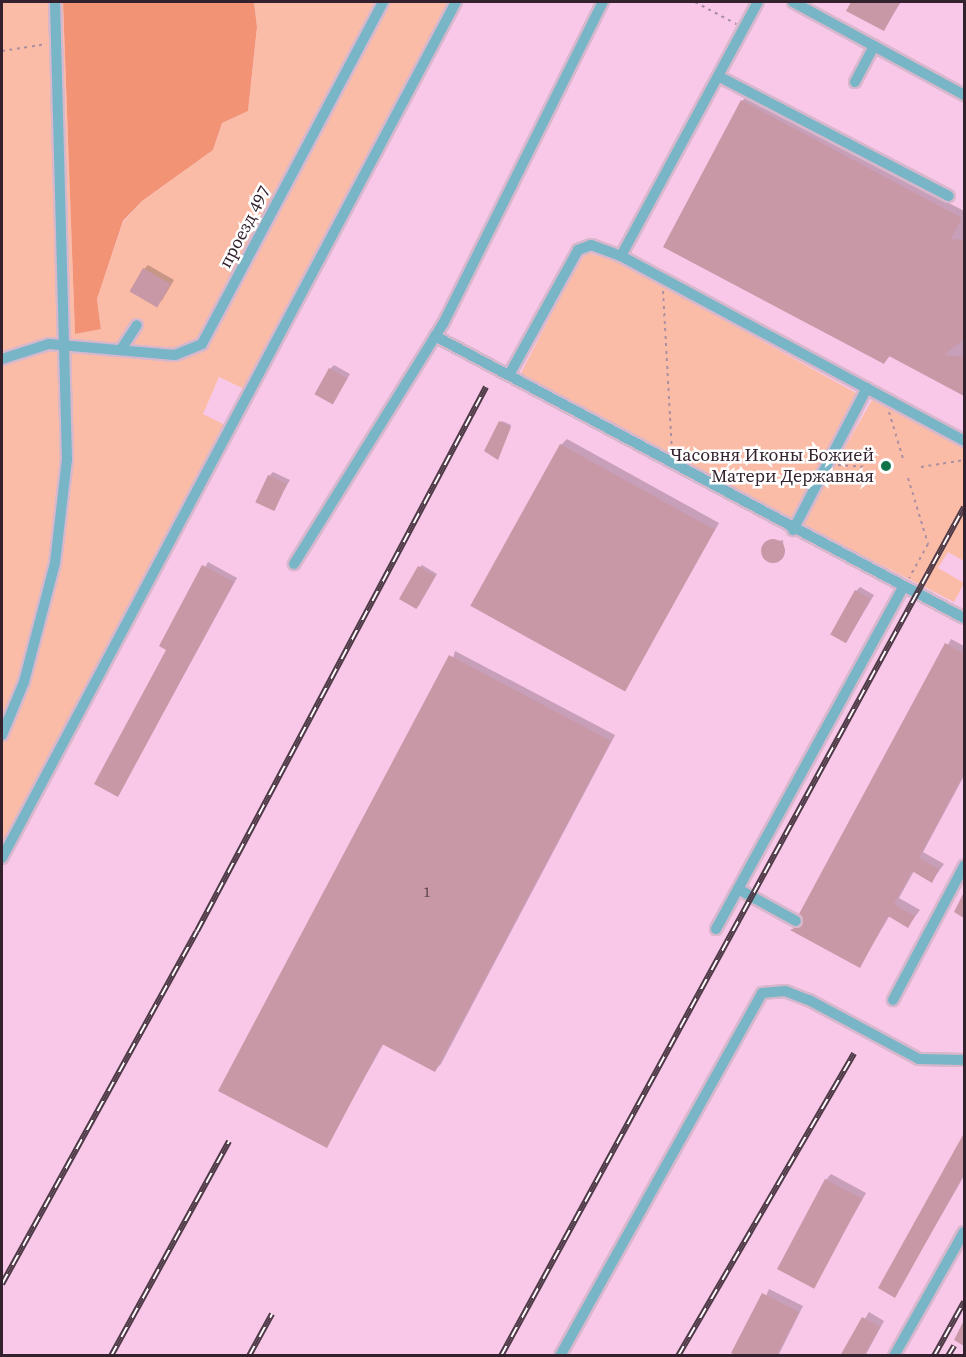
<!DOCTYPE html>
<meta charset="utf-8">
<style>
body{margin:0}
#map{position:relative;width:966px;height:1357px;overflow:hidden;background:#fbd8ef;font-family:"Source Serif 4",serif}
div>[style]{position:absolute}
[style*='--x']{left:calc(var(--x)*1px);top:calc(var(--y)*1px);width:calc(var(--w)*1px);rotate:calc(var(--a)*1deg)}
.built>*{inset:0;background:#f9c7e8}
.green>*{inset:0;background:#fbbca7}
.forest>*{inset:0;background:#f19374}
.shadow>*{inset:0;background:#0003;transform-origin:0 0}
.building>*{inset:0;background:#c998a7;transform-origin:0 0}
.round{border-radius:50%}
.path>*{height:2px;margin-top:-1px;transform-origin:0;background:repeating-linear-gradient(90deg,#ab8fa2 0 3px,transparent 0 7.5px)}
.roads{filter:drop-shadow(2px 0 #d7b7cc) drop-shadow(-2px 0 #d7b7cc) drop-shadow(0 2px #d7b7cc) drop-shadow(0 -2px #d7b7cc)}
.minor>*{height:10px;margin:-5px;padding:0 5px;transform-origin:5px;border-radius:5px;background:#77b5c7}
.rail>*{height:6px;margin-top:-3px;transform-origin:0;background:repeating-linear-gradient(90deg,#fff 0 11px,#4d3a46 0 22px);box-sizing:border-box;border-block:2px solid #4d3a46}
.dots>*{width:16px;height:16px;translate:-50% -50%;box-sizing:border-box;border:3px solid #fff;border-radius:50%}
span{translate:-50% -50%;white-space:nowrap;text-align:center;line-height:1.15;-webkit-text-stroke:5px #fff;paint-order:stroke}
.number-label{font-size:15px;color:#58404c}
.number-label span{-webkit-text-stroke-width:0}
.street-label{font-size:18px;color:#33222d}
.poi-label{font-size:18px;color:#33222d}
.right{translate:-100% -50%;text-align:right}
.frame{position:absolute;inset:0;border:3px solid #33222d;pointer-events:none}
</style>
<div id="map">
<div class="built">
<div style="clip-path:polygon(451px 2px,964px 2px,964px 1355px,2px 1356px,2px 848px,227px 427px,203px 414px,219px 377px,245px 390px)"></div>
</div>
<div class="green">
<div style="clip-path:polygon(2px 2px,63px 2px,75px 334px,101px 328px,97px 299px,123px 222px,142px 201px,213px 150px,222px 123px,248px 111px,257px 27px,254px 2px,451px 2px,246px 390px,219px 377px,203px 414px,227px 426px,2px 848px)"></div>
<div style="clip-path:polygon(588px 253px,616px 260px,856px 393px,791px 520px,520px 375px,579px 260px)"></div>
<div style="clip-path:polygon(872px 400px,964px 447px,964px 561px,948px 552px,938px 568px,964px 583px,954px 602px,801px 524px)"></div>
</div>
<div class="forest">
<div style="clip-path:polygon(63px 2px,254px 2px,257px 27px,248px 111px,222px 123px,213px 150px,142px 201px,123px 221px,97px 299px,101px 329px,75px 334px)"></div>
</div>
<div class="shadow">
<div style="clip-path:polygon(853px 2px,901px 2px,883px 30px,848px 10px)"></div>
<div style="clip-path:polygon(747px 96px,964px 211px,964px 394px,891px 355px,884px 362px,742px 101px)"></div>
<div style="clip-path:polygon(148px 265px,174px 280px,161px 302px,144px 269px)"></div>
<div style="clip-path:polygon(334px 365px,350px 374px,333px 403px,330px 369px)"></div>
<div style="clip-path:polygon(502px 421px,511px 425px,498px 458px,501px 422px)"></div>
<div style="clip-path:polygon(567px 439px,719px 523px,625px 689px,561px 445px)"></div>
<div style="left:891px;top:461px;width:7px;height:9px;rotate:82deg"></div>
<div style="clip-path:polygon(273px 472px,290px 480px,273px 509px,269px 476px)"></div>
<div style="clip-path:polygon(783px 540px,784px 555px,766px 559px,765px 544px)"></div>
<div style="clip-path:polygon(208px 562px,237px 578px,118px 795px,168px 650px,161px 646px)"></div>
<div style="clip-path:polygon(422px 565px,437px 574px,418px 607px,420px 567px)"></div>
<div style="clip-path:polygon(860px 587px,874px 595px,846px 642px,856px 591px)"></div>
<div style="clip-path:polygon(951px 639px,964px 646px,964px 776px,923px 852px,944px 864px,932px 881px,914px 871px,899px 898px,920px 910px,908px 926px,890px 915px,860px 966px,793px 930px,804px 922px)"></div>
<div style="clip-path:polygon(455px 651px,615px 735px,441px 1064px,435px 1070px,384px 1043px,326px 1146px)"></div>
<div style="clip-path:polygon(964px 1136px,964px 1176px,895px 1296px,880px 1288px)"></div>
<div style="clip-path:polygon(831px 1174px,866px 1193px,813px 1287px,826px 1180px)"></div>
<div style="clip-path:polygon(769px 1289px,803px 1306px,778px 1356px,740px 1356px)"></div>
<div style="clip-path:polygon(869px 1312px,884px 1321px,865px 1356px,842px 1356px)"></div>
</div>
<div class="building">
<div style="clip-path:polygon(851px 2px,900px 2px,884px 31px,846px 11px)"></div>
<div style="clip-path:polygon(741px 100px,962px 218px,951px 239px,964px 240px,964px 339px,944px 355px,964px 357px,964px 396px,889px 356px,884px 364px,663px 247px)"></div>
<div style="left:143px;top:268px;width:32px;height:27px;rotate:30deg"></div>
<div style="left:329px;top:368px;width:21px;height:30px;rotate:29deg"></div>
<div style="clip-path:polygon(499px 421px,511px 427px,498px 460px,484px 451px)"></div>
<div style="left:560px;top:444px;width:177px;height:185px;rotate:29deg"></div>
<div class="round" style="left:880px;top:460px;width:12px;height:12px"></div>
<div style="left:268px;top:475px;width:21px;height:30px;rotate:25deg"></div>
<div class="round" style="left:761px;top:539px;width:24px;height:24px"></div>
<div style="clip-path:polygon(202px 565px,234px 582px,118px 797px,94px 784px,166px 650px,159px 646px)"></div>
<div style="left:418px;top:566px;width:20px;height:38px;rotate:30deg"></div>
<div style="left:855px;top:590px;width:18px;height:51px;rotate:29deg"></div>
<div style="clip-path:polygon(945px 643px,964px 654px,964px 773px,919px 858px,939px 869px,932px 883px,912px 871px,894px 904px,915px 916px,908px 928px,888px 916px,860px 968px,790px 930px,803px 924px,799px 914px)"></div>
<div style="clip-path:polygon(449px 655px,611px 741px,435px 1072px,382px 1044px,327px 1148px,218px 1091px)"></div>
<div style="clip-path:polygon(964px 892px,964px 918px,954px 912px)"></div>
<div style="clip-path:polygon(964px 1133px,964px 1174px,895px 1298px,878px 1288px)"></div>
<div style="left:825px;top:1179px;width:42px;height:102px;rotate:28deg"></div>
<div style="clip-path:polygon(762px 1293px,799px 1312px,776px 1356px,737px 1356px,731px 1353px)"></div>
<div style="clip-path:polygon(862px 1317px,880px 1327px,864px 1356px,840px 1356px)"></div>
<div style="clip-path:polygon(964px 1320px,964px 1346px,954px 1340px)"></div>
</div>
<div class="path">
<div style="--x:695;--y:2;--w:47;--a:28.2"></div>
<div style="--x:2;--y:51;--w:45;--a:-9"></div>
<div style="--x:663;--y:291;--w:159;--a:86.8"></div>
<div style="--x:889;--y:412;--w:52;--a:73.3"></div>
<div style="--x:838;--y:465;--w:30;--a:4"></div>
<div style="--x:921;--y:467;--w:44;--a:-9.2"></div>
<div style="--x:908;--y:478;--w:69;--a:73.1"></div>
<div style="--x:928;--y:544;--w:39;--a:119"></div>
</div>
<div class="roads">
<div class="minor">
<div style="--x:793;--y:2;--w:195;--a:28.5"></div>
<div style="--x:718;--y:76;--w:260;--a:27.5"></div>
<div style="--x:855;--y:82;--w:41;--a:-62.2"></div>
<div style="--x:621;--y:256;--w:289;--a:-61.7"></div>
<div style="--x:435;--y:336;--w:599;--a:28.06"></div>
<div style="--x:122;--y:348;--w:27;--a:-57"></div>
<div style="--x:2;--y:359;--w:49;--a:-17.7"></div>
<div style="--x:49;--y:344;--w:126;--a:5"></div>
<div style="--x:175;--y:355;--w:29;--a:-22"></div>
<div style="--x:202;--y:344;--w:387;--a:-62.1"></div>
<div style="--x:509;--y:375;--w:143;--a:-61.1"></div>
<div style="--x:578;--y:250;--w:14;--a:-21"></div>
<div style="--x:591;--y:245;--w:32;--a:20"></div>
<div style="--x:621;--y:256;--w:390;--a:28.3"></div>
<div style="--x:793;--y:530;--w:160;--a:-62.5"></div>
<div style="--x:294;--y:564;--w:282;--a:-58.2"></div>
<div style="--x:443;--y:324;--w:360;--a:-63.6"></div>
<div style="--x:2;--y:735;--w:57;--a:-67.5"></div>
<div style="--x:24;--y:682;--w:123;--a:-75.4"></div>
<div style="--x:55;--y:563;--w:104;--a:-83.4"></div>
<div style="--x:67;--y:460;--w:458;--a:-91.5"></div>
<div style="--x:2;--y:858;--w:969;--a:-62.06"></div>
<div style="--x:738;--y:889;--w:66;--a:28.9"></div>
<div style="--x:716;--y:929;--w:391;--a:-61.3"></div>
<div style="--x:893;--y:1000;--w:152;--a:-62.1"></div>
<div style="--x:560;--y:1356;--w:415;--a:-60.9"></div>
<div style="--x:762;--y:993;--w:23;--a:-5"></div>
<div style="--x:785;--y:991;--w:26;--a:21"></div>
<div style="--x:809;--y:1000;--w:125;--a:28.2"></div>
<div style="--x:919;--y:1059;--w:45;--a:1.3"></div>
<div style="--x:894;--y:1356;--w:142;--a:-60.6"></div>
</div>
</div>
<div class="rail">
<div style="--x:2;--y:1284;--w:403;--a:-61.1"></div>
<div style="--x:197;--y:931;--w:616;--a:-62.02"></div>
<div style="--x:111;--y:1356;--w:245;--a:-61.2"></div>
<div style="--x:249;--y:1356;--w:48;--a:-61.3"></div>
<div style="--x:501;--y:1356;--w:967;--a:-61.39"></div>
<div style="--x:678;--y:1356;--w:350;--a:-59.8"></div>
<div style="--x:934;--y:1356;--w:62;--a:-60.9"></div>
<div style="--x:948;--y:1356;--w:12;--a:-59"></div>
</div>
<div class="dots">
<div style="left:886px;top:466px;background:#10744b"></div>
</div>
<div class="number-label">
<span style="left:427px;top:892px">1</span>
</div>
<div class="street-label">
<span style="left:245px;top:227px;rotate:-62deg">проезд 497</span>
</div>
<div class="poi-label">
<span class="right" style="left:874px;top:466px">Часовня Иконы Божией<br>Матери Державная</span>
</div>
<div class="frame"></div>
</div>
